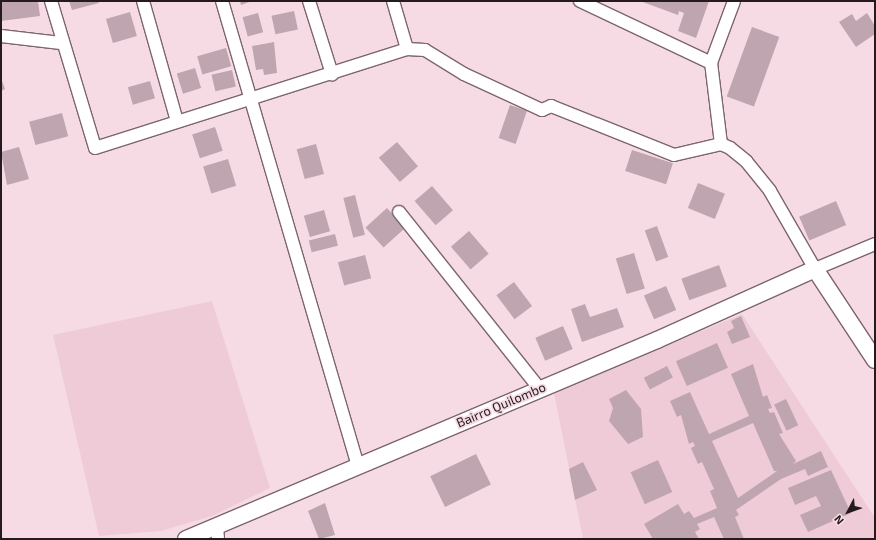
<!DOCTYPE html>
<style>
body{margin:0}
#map{position:relative;width:876px;height:540px;overflow:hidden;background:#f6dbe5;font-family:"Exo 2",sans-serif}
div>[style]{position:absolute}
[style*='--x']{left:calc(var(--x)*1px);top:calc(var(--y)*1px);width:calc(var(--w)*1px);rotate:calc(var(--a)*1deg)}
.built>*{inset:0;background:#efcbd8}
.building>*{inset:0;background:#bfa5af;transform-origin:0 0}
.roads{filter:drop-shadow(1px 0 #7d656e) drop-shadow(-1px 0 #7d656e) drop-shadow(0 1px #7d656e) drop-shadow(0 -1px #7d656e)}
.minor>*{height:12px;margin:-6px;padding:0 6px;transform-origin:6px;border-radius:6px;background:#fff}
.tertiary>*{height:16px;margin:-8px;padding:0 8px;transform-origin:8px;border-radius:8px;background:#fff}
span{translate:-50% -50%;white-space:nowrap;text-align:center;line-height:1.15;-webkit-text-stroke:3.5px #f6dbe5;paint-order:stroke}
.street-label{font-size:13px;color:#251b1f}
.frame{position:absolute;inset:0;border:2px solid #251b1f;pointer-events:none}
.north{position:absolute;left:828px;top:492px;width:40px;height:40px;-webkit-text-stroke:3px #f6dbe5;paint-order:stroke;rotate:229deg;font-size:11px;font-weight:700;line-height:16px;text-align:center;color:#251b1f}
.north::after{content:'';display:block;margin:auto;width:14px;height:18px;background:#251b1f;clip-path:polygon(50% 0,100% 100%,50% 72%,0 100%)}
</style>
<div id="map">
<div class="built">
<div style="clip-path:polygon(212px 301px,270px 488px,212px 516px,161px 531px,99px 536px,53px 335px)"></div>
<div style="clip-path:polygon(742px 314px,875px 518px,875px 539px,583px 539px,554px 393px)"></div>
</div>
<div class="building">
<div style="clip-path:polygon(1px 1px,38px 1px,40px 16px,1px 21px)"></div>
<div style="clip-path:polygon(69px 1px,98px 1px,99px 3px,72px 10px)"></div>
<div style="clip-path:polygon(240px 1px,252px 1px,241px 5px)"></div>
<div style="clip-path:polygon(640px 1px,709px 1px,696px 38px,678px 31px,684px 13px,679px 11px,678px 15px)"></div>
<div style="left:294px;top:11px;width:19px;height:23px;rotate:78deg"></div>
<div style="left:130px;top:12px;width:25px;height:25px;rotate:74deg"></div>
<div style="left:258px;top:13px;width:20px;height:16px;rotate:75deg"></div>
<div style="clip-path:polygon(867px 13px,875px 26px,875px 34px,856px 47px,839px 22px,852px 14px,856px 21px)"></div>
<div style="left:752px;top:27px;width:29px;height:74px;rotate:20deg"></div>
<div style="clip-path:polygon(274px 42px,277px 73px,264px 75px,263px 69px,256px 70px,252px 46px)"></div>
<div style="left:226px;top:48px;width:19px;height:30px;rotate:74deg"></div>
<div style="left:195px;top:68px;width:21px;height:19px;rotate:73deg"></div>
<div style="left:232px;top:70px;width:17px;height:21px;rotate:77deg"></div>
<div style="clip-path:polygon(1px 78px,5px 89px,1px 91px)"></div>
<div style="left:150px;top:81px;width:18px;height:23px;rotate:74deg"></div>
<div style="left:510px;top:105px;width:18px;height:35px;rotate:19deg"></div>
<div style="left:62px;top:113px;width:24px;height:34px;rotate:75deg"></div>
<div style="left:215px;top:127px;width:25px;height:24px;rotate:72deg"></div>
<div style="left:397px;top:142px;width:32px;height:24px;rotate:49deg"></div>
<div style="left:316px;top:144px;width:31px;height:20px;rotate:75deg"></div>
<div style="clip-path:polygon(19px 147px,29px 179px,7px 185px,1px 152px)"></div>
<div style="left:632px;top:150px;width:43px;height:22px;rotate:18deg"></div>
<div style="left:228px;top:159px;width:28px;height:26px;rotate:73deg"></div>
<div style="left:698px;top:183px;width:29px;height:27px;rotate:22deg"></div>
<div style="left:432px;top:186px;width:32px;height:23px;rotate:49deg"></div>
<div style="left:355px;top:195px;width:41px;height:12px;rotate:76deg"></div>
<div style="left:836px;top:201px;width:26px;height:40px;rotate:67deg"></div>
<div style="left:387px;top:208px;width:27px;height:29px;rotate:48deg"></div>
<div style="left:324px;top:210px;width:22px;height:21px;rotate:74deg"></div>
<div style="left:657px;top:226px;width:33px;height:13px;rotate:70deg"></div>
<div style="left:469px;top:231px;width:30px;height:24px;rotate:49deg"></div>
<div style="left:335px;top:234px;width:12px;height:27px;rotate:76deg"></div>
<div style="left:634px;top:253px;width:37px;height:19px;rotate:73deg"></div>
<div style="left:365px;top:255px;width:24px;height:28px;rotate:75deg"></div>
<div style="left:719px;top:265px;width:23px;height:40px;rotate:70deg"></div>
<div style="left:514px;top:282px;width:30px;height:22px;rotate:53deg"></div>
<div style="left:666px;top:286px;width:26px;height:24px;rotate:67deg"></div>
<div style="clip-path:polygon(585px 304px,590px 317px,617px 308px,624px 327px,582px 342px,571px 309px)"></div>
<div style="clip-path:polygon(741px 316px,750px 337px,732px 344px,727px 332px,734px 328px,731px 321px)"></div>
<div style="left:563px;top:326px;width:25px;height:30px;rotate:67deg"></div>
<div style="left:717px;top:343px;width:27px;height:45px;rotate:66deg"></div>
<div style="clip-path:polygon(evenodd,753px 364px,763px 397px,767px 395px,772px 408px,768px 409px,770px 413px,774px 412px,783px 433px,779px 434px,796px 461px,793px 464px,821px 451px,828px 467px,808px 476px,805px 469px,781px 479px,736px 510px,739px 515px,735px 517px,744px 539px,724px 539px,714px 517px,697px 524px,700px 529px,695px 532px,699px 539px,653px 539px,644px 524px,678px 504px,684px 514px,689px 511px,694px 518px,717px 508px,710px 491px,714px 489px,702px 462px,698px 464px,691px 448px,695px 446px,693px 442px,689px 444px,681px 415px,677px 417px,670px 401px,690px 392px,709px 434px,749px 416px,731px 374px,753px 364px,753px 423px,774px 471px,777px 471px,738px 498px,712px 441px,753px 423px)"></div>
<div style="left:667px;top:366px;width:13px;height:26px;rotate:63deg"></div>
<div style="clip-path:polygon(626px 390px,641px 409px,643px 437px,628px 444px,609px 421px,613px 408px,609px 399px)"></div>
<div style="left:786px;top:399px;width:29px;height:13px;rotate:65deg"></div>
<div style="left:476px;top:454px;width:34px;height:51px;rotate:64deg"></div>
<div style="left:658px;top:460px;width:35px;height:30px;rotate:66deg"></div>
<div style="clip-path:polygon(583px 462px,597px 490px,575px 500px,569px 469px)"></div>
<div style="clip-path:polygon(831px 470px,851px 513px,808px 532px,800px 515px,821px 506px,816px 496px,795px 505px,788px 488px)"></div>
<div style="clip-path:polygon(325px 503px,335px 535px,319px 539px,308px 511px)"></div>
</div>
<div class="roads">
<div class="minor">
<div style="--x:51;--y:1;--w:153;--a:73.3"></div>
<div style="--x:95;--y:148;--w:327;--a:-17.6"></div>
<div style="--x:407;--y:49;--w:18;--a:3"></div>
<div style="--x:425;--y:50;--w:46;--a:31.6"></div>
<div style="--x:464;--y:74;--w:86;--a:24.8"></div>
<div style="--x:542;--y:110;--w:10;--a:-24"></div>
<div style="--x:551;--y:106;--w:132;--a:21.7"></div>
<div style="--x:674;--y:155;--w:48;--a:-13.2"></div>
<div style="--x:721;--y:144;--w:10;--a:24"></div>
<div style="--x:730;--y:148;--w:21;--a:39"></div>
<div style="--x:746;--y:161;--w:38;--a:51"></div>
<div style="--x:770;--y:191;--w:90;--a:60"></div>
<div style="--x:815;--y:269;--w:65;--a:-22.6"></div>
<div style="--x:143;--y:1;--w:125;--a:74.2"></div>
<div style="--x:222;--y:1;--w:484;--a:73.7"></div>
<div style="--x:309;--y:1;--w:77;--a:72.5"></div>
<div style="--x:393;--y:1;--w:50;--a:73.7"></div>
<div style="--x:580;--y:1;--w:145;--a:25.3"></div>
<div style="--x:1;--y:36;--w:60;--a:6.7"></div>
<div style="--x:721;--y:144;--w:82;--a:-97"></div>
<div style="--x:711;--y:63;--w:66;--a:-69.6"></div>
<div style="--x:399;--y:212;--w:225;--a:51.5"></div>
<div style="--x:217;--y:527;--w:12;--a:85"></div>
</div>
<div class="tertiary">
<div style="--x:186;--y:539;--w:511;--a:-22.9"></div>
<div style="--x:657;--y:340;--w:173;--a:-24.2"></div>
<div style="--x:815;--y:269;--w:109;--a:56.6"></div>
</div>
</div>
<div class="street-label">
<span style="left:501px;top:405px;rotate:-23deg">Bairro Quilombo</span>
</div>
<div class="frame"></div>
<div class="north">N</div>
</div>
